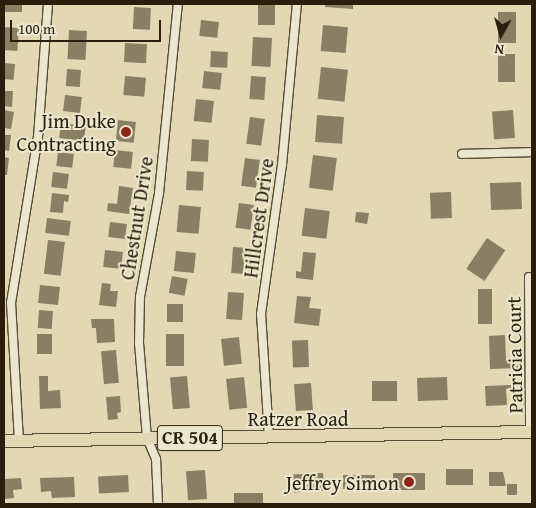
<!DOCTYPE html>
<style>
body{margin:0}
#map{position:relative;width:536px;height:508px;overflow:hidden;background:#e3d8b3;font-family:"Gentium Book Plus",serif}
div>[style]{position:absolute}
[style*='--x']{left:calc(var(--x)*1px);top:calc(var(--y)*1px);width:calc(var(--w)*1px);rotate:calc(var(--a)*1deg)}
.building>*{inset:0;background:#8b7f63;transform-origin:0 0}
.roads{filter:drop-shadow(1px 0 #594c36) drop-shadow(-1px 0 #594c36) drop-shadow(0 1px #594c36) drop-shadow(0 -1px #594c36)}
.street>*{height:8px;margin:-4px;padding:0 4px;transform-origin:4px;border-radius:4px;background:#ede6ce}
.primary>*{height:12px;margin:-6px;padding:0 6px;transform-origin:6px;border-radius:6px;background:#e3d8b3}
.dots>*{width:14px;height:14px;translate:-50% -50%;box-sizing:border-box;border:2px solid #ede6ce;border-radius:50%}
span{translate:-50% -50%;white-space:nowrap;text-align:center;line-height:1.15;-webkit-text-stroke:4px #ede6ce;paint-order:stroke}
.shield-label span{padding:1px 4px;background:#ede6ce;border:1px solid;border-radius:4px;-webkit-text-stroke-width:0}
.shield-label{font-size:19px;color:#2b1e0c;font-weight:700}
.poi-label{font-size:20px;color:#2b1e0c}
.right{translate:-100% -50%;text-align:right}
.street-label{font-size:20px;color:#2b1e0c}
.frame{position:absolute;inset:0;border:5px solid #2b1e0c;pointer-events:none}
.north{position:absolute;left:476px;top:10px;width:50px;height:50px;-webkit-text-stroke:4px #ede6ce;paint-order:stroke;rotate:187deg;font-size:14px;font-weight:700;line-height:20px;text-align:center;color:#2b1e0c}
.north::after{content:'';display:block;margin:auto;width:18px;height:22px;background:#2b1e0c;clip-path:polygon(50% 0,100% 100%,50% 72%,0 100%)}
.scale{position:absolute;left:10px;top:20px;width:151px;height:22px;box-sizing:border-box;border:2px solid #2b1e0c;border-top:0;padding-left:6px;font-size:15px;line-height:18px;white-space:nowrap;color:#2b1e0c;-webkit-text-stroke:4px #ede6ce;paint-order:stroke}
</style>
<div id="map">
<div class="building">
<div style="left:4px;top:4px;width:18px;height:8px"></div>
<div style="left:258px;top:4px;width:17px;height:21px"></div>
<div style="clip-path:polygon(325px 4px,353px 4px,353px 9px,325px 7px)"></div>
<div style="left:134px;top:7px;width:17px;height:22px;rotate:3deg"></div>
<div style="left:498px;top:12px;width:18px;height:31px"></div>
<div style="left:201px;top:20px;width:18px;height:16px;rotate:6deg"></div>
<div style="left:323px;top:25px;width:25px;height:26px;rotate:5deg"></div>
<div style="left:4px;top:27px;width:15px;height:23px;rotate:4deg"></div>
<div style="left:69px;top:30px;width:18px;height:29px;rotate:3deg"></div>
<div style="left:253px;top:37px;width:19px;height:29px;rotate:3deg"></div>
<div style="left:125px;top:43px;width:22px;height:19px;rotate:3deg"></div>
<div style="left:211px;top:51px;width:17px;height:16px;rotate:3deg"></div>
<div style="left:498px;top:54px;width:17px;height:28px"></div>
<div style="left:4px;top:63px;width:11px;height:16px;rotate:5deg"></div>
<div style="left:321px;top:67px;width:27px;height:32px;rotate:6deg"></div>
<div style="left:67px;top:69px;width:14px;height:17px;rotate:4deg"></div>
<div style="left:204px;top:71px;width:18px;height:17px;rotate:6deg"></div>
<div style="left:125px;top:76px;width:21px;height:19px;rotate:5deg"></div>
<div style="left:251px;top:76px;width:15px;height:23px;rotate:4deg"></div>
<div style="clip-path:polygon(4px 91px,13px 91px,12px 107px,4px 106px)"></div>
<div style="left:65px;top:95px;width:17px;height:16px;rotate:7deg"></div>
<div style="left:196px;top:99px;width:18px;height:22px;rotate:6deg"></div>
<div style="clip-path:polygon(4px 110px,14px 112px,11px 129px,4px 128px)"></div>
<div style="left:513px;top:110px;width:28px;height:21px;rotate:86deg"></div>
<div style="left:317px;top:115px;width:27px;height:27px;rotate:4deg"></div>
<div style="left:250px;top:117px;width:15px;height:27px;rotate:8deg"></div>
<div style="left:118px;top:120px;width:18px;height:21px;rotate:6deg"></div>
<div style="left:61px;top:123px;width:25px;height:15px;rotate:7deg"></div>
<div style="clip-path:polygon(4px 135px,11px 135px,9px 151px,4px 150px)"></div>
<div style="left:192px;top:139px;width:17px;height:22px;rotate:3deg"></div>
<div style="left:115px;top:150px;width:18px;height:17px;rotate:6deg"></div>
<div style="left:58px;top:152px;width:16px;height:14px;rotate:7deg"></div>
<div style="left:313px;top:155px;width:24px;height:33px;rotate:7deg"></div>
<div style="clip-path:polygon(4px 157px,9px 158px,7px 175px,4px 175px)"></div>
<div style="left:245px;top:158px;width:15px;height:28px;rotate:8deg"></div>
<div style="left:187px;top:171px;width:17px;height:19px;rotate:3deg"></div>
<div style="left:53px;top:172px;width:16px;height:15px;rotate:7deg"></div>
<div style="left:521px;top:182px;width:27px;height:31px;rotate:88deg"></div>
<div style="clip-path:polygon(119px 186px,133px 188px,129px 214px,107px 211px,108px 203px,117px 204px)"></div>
<div style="left:451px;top:192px;width:26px;height:21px;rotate:88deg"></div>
<div style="clip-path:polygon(52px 193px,69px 195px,68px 202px,64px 201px,63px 213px,50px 212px)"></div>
<div style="left:239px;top:203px;width:15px;height:25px;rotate:8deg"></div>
<div style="left:179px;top:205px;width:22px;height:27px;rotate:5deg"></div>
<div style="left:305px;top:208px;width:25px;height:28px;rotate:7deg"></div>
<div style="clip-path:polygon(356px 212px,369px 213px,367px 224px,355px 222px)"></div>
<div style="left:47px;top:218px;width:24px;height:15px;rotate:7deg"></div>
<div style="left:110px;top:222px;width:17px;height:15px;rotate:7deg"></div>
<div style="left:487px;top:238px;width:22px;height:37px;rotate:34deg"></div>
<div style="left:48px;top:240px;width:17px;height:34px;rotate:7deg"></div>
<div style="left:233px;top:247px;width:15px;height:26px;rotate:4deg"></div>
<div style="left:105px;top:250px;width:18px;height:17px;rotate:6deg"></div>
<div style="left:176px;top:251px;width:20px;height:20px;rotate:6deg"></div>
<div style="clip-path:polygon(303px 252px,316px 253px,313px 280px,296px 278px,296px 271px,301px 272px)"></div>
<div style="left:172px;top:276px;width:16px;height:17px;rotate:11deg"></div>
<div style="clip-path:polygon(102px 283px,111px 284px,110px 291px,118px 291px,116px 307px,99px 305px)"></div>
<div style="left:40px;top:285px;width:20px;height:18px;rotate:6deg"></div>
<div style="left:478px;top:289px;width:14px;height:35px"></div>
<div style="left:228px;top:292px;width:16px;height:27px;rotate:4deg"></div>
<div style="clip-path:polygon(297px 296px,311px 297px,309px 308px,321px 309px,319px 326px,294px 323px)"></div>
<div style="left:167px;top:304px;width:16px;height:18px"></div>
<div style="left:39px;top:310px;width:14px;height:18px;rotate:4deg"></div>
<div style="clip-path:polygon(91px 319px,114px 319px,115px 342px,97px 343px,96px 328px,92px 328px)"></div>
<div style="left:37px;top:334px;width:15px;height:20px"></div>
<div style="left:166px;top:334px;width:18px;height:32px"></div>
<div style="clip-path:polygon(505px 335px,506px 360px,518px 360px,518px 368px,490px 369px,489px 336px)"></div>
<div style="left:239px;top:337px;width:27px;height:18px;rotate:84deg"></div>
<div style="left:308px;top:340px;width:27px;height:16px;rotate:88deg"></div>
<div style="left:116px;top:350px;width:33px;height:15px;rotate:85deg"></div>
<div style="clip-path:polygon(39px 376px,48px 376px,48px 391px,60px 390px,61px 408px,40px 409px)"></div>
<div style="left:187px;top:376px;width:32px;height:17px;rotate:85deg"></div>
<div style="left:244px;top:377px;width:31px;height:18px;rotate:84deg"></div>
<div style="left:447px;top:377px;width:23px;height:30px;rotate:88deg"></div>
<div style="left:372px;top:381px;width:25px;height:20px"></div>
<div style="left:311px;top:383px;width:27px;height:17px;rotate:86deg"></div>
<div style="clip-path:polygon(511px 385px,512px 388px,506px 389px,507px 405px,486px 406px,485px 386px)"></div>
<div style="clip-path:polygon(120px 396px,121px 412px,117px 413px,118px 419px,108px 420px,106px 397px)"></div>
<div style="left:473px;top:469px;width:16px;height:27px;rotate:90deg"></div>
<div style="left:205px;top:470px;width:29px;height:19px;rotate:86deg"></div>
<div style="clip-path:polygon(489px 472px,503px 472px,506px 486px,489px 486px)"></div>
<div style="left:323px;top:473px;width:18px;height:30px;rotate:87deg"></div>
<div style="left:425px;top:473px;width:17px;height:32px;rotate:90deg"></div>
<div style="left:128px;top:475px;width:17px;height:30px;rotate:87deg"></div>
<div style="left:375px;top:475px;width:14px;height:32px;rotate:90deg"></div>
<div style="clip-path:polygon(74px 477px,75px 497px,52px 498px,51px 491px,41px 492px,40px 478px)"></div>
<div style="clip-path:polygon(21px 478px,22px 489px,13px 490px,14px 498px,4px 499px,4px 479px)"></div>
<div style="left:507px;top:484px;width:10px;height:11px"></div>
<div style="left:234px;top:493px;width:29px;height:11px"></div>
</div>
<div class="roads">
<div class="street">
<div style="--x:462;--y:154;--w:70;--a:-1.6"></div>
<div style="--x:529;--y:277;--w:155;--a:89.6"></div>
<div style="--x:269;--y:437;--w:123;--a:-93.7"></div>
<div style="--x:261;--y:314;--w:150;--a:-82"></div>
<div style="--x:282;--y:165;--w:162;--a:-84.7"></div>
<div style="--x:19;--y:441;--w:138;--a:-93.3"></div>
<div style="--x:11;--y:303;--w:168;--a:-80.8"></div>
<div style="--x:38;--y:137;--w:133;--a:-85.7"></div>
<div style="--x:158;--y:504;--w:45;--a:-92.5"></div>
<div style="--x:156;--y:459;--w:23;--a:-113"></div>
<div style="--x:147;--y:438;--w:95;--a:-94.8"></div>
<div style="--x:139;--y:343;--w:46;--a:-88.8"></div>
<div style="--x:140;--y:297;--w:106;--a:-79.6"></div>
<div style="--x:159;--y:193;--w:190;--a:-84.3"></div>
</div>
<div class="primary">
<div style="--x:4;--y:441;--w:528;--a:-0.98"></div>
</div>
</div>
<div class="dots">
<div style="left:126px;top:132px;background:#8f2418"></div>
<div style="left:409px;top:482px;background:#8f2418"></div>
</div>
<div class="shield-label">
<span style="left:190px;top:438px">CR 504</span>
</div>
<div class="poi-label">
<span class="right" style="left:116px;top:132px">Jim Duke<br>Contracting</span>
<span class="right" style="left:399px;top:482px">Jeffrey Simon</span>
</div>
<div class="street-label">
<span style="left:136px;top:218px;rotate:-81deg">Chestnut Drive</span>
<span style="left:258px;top:218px;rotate:-82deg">Hillcrest Drive</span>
<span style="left:514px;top:355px;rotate:-91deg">Patricia Court</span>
<span style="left:298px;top:418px">Ratzer Road</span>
</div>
<div class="frame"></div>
<div class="north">N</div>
<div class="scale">100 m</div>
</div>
